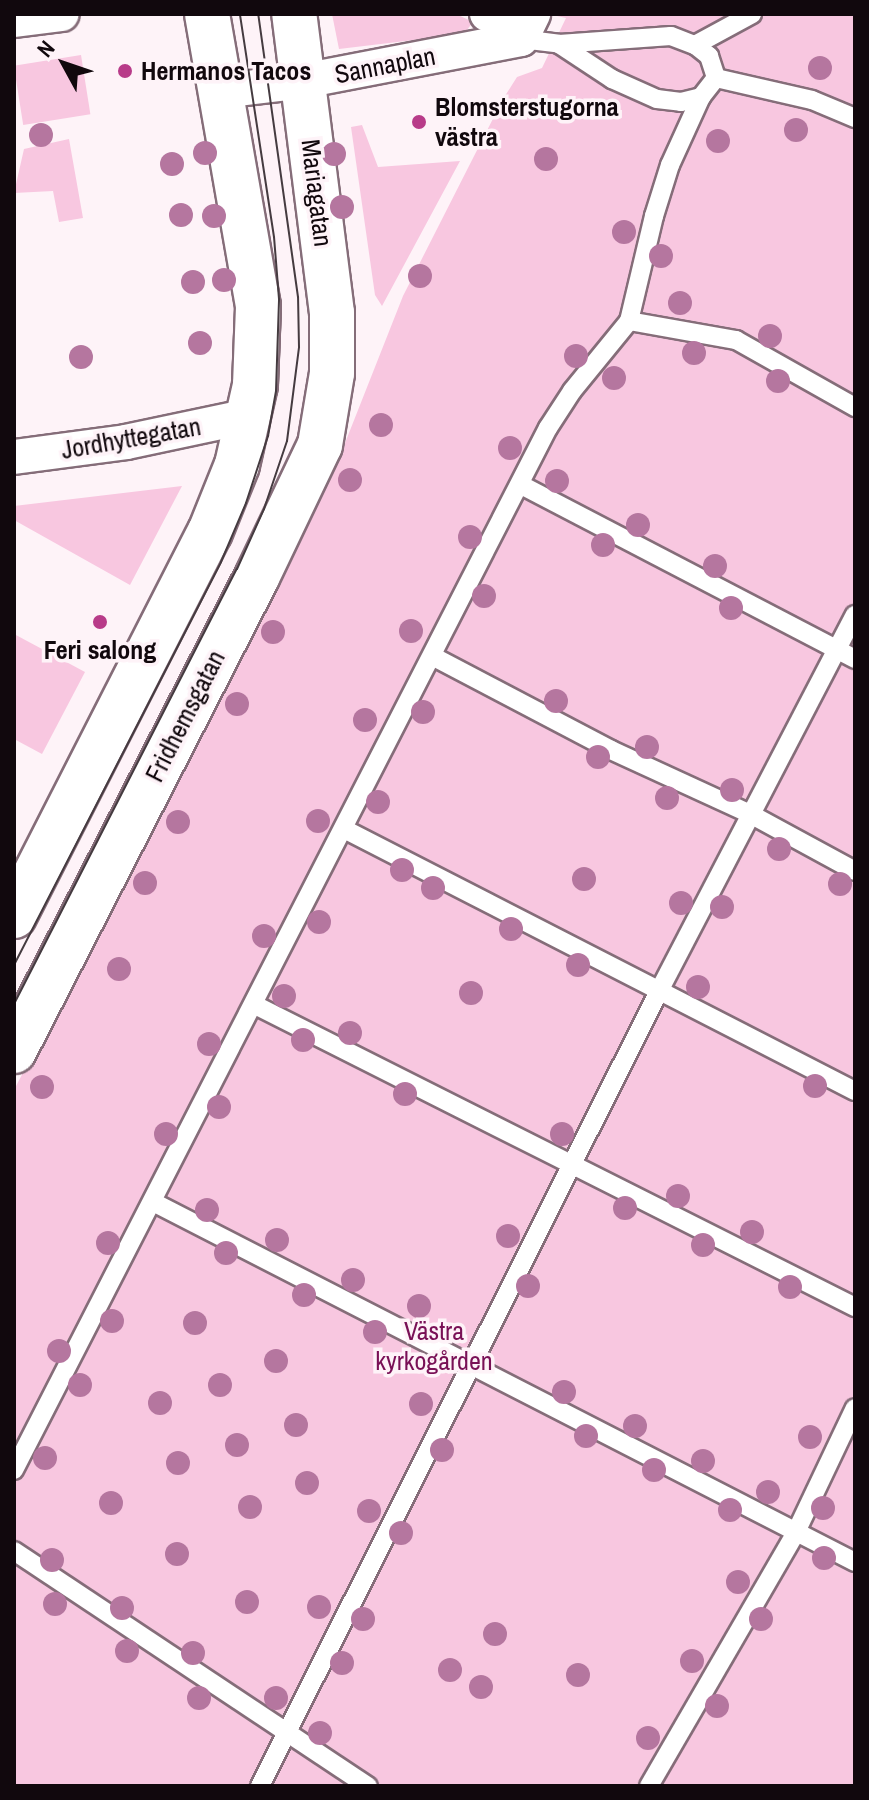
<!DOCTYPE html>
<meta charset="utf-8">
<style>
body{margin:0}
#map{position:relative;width:869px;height:1800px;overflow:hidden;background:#fef3f8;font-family:"Archivo Narrow",sans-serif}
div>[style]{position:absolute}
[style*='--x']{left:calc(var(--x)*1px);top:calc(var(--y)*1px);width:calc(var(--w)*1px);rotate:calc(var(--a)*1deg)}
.green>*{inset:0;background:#f8c7e0;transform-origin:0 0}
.roads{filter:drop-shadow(2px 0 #856d79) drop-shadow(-2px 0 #856d79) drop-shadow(0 2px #856d79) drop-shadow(0 -2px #856d79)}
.lane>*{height:18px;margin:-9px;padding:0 9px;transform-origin:9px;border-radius:9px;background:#fff}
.street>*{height:34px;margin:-17px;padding:0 17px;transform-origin:17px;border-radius:17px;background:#fff}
.secondary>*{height:44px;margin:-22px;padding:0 22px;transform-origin:22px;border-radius:22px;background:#fff}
.tram>*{height:2px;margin:-1px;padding:0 1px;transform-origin:1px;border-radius:1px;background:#453b40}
.trees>*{width:24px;height:24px;margin:-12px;border-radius:50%;background:#b5769f}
.dots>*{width:22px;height:22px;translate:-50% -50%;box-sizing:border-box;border:4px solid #fef3f8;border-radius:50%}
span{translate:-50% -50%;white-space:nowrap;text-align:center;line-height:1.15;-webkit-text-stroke:7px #fef3f8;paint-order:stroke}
.street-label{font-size:26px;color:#11080d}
.poi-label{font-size:26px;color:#11080d;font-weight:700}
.left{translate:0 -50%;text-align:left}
.park-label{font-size:26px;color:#791056}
.frame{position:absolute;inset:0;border:16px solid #11080d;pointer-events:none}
.north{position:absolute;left:24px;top:24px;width:80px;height:80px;-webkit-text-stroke:6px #fef3f8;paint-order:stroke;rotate:310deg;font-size:22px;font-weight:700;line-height:32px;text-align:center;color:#11080d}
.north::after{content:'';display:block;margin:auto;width:28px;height:36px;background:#11080d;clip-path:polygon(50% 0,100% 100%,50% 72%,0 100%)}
</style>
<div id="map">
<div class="green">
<div style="clip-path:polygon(332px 14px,456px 14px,473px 22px,464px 34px,339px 49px)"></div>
<div style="clip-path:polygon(548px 14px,855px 14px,855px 1786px,14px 1786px,14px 1090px,332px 476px,403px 296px,503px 99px,517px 77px,542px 68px,566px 18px)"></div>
<div style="left:81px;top:55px;width:60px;height:68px;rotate:81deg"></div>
<div style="clip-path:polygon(362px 125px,378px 167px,460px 161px,382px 306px,375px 295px,351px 127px)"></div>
<div style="clip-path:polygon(69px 139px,83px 218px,59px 222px,53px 191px,14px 193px,24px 149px)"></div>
<div style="clip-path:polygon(182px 486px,130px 585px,14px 520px,14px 506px)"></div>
<div style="clip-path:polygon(14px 634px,85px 672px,42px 754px,14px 739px)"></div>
</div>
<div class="roads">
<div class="lane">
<div style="--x:521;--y:39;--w:38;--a:7"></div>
<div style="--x:559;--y:44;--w:112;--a:-4.1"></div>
<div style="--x:671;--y:36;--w:26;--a:21"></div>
<div style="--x:695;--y:45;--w:18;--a:38"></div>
<div style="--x:709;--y:56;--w:23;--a:72"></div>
<div style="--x:716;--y:78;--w:98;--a:12.9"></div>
<div style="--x:812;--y:100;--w:47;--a:22.7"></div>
<div style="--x:559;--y:44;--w:64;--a:33.4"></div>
<div style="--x:612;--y:79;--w:49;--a:24"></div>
<div style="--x:657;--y:99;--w:24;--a:7"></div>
<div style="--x:681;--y:102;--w:21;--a:-14"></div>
<div style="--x:695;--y:45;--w:65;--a:-28.5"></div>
<div style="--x:629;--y:321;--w:109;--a:10.1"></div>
<div style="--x:736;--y:340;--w:137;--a:29.4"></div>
<div style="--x:521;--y:485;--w:377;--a:27.5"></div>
<div style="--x:432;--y:656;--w:202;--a:27.7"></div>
<div style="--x:611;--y:750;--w:153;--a:24.7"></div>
<div style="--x:750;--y:814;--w:119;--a:28.5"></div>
<div style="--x:344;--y:829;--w:574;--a:27.15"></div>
<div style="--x:255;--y:1005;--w:672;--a:26.72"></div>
<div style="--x:153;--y:1202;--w:789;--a:27.15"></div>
<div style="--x:14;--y:1470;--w:1171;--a:-62.87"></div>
<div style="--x:548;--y:428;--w:44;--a:-57"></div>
<div style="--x:572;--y:391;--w:90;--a:-50.8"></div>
<div style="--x:629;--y:321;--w:108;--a:-76.6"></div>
<div style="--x:654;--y:216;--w:53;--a:-72.6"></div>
<div style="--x:670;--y:165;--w:75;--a:-65.5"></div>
<div style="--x:701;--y:97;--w:24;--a:-52"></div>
<div style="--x:14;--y:1551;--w:425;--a:33.6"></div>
<div style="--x:260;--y:1786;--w:890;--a:-63.35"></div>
<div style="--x:659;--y:991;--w:424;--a:-62.5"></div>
<div style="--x:649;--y:1786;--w:293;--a:-59.9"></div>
<div style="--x:796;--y:1532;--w:137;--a:-64.6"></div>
</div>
<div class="street">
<div style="--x:487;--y:14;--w:12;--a:24"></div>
<div style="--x:498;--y:19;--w:23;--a:88"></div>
<div style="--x:14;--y:20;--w:48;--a:-7.1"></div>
<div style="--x:222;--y:91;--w:82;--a:-7"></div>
<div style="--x:303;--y:81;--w:222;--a:-10.9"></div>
<div style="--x:521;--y:39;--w:28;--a:-64"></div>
<div style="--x:14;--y:457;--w:113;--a:-7.6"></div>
<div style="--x:126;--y:442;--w:125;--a:-12"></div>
</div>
<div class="secondary">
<div style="--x:14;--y:916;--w:431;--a:-63"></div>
<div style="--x:210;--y:532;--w:72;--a:-68.1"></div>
<div style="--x:237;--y:465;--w:82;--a:-77.3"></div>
<div style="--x:255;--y:385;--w:79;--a:-87.8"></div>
<div style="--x:258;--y:306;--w:296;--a:-99.9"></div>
<div style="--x:14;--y:1051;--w:533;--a:-62.86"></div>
<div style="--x:257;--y:577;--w:146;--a:-64.5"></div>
<div style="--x:320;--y:445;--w:73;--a:-80.5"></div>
<div style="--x:332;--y:373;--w:60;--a:-90"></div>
<div style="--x:332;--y:313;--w:301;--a:-97.2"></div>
</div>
</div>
<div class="tram">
<div style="--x:14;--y:965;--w:453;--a:-62.8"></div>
<div style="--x:221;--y:562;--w:64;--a:-67"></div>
<div style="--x:246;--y:503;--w:71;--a:-71.8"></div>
<div style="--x:268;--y:436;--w:46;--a:-79.9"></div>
<div style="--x:276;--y:391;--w:92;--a:-88.1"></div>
<div style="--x:279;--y:299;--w:62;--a:-94.6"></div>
<div style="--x:274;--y:237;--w:226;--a:-98.7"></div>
<div style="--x:14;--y:1004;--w:489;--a:-62.9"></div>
<div style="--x:237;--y:569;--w:66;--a:-65.8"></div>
<div style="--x:264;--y:509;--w:72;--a:-71.3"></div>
<div style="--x:287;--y:441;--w:95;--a:-82.7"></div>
<div style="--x:299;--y:347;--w:50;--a:-91.1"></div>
<div style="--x:298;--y:297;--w:286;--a:-98"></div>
</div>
<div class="trees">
<div style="left:820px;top:68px"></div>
<div style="left:796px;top:130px"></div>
<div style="left:41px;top:135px"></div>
<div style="left:718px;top:141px"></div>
<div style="left:205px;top:153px"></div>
<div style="left:334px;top:154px"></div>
<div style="left:546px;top:159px"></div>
<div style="left:172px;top:164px"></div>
<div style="left:342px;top:207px"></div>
<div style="left:181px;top:215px"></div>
<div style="left:214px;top:216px"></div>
<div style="left:624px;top:232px"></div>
<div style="left:661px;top:256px"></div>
<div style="left:420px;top:276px"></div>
<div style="left:224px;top:280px"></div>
<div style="left:193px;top:282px"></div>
<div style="left:680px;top:303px"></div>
<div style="left:770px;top:336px"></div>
<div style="left:200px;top:343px"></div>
<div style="left:694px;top:353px"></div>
<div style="left:576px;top:356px"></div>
<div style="left:81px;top:357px"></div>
<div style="left:614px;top:378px"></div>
<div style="left:778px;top:381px"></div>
<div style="left:381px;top:425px"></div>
<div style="left:510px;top:448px"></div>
<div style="left:350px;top:480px"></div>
<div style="left:557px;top:481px"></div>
<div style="left:638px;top:525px"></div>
<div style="left:470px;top:537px"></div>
<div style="left:603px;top:545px"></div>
<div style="left:715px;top:566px"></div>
<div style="left:484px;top:596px"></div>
<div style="left:731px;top:608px"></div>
<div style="left:411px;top:631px"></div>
<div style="left:273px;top:632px"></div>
<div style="left:556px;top:701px"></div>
<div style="left:237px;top:704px"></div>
<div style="left:423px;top:712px"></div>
<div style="left:365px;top:720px"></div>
<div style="left:647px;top:747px"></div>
<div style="left:598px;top:757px"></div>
<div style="left:732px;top:790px"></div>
<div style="left:667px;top:798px"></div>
<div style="left:378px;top:802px"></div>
<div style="left:318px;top:821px"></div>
<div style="left:178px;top:822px"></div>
<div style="left:779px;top:849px"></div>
<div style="left:402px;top:870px"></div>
<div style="left:584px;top:879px"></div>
<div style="left:145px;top:883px"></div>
<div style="left:840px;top:884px"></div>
<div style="left:433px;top:888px"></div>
<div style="left:681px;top:903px"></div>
<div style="left:722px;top:907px"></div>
<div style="left:319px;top:922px"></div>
<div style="left:511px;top:929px"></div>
<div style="left:264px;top:936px"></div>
<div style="left:578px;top:965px"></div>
<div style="left:119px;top:969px"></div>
<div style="left:698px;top:987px"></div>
<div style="left:471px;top:993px"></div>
<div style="left:284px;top:996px"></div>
<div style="left:350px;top:1033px"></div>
<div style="left:303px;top:1040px"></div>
<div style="left:209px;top:1044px"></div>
<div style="left:815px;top:1086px"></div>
<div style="left:42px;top:1087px"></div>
<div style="left:405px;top:1094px"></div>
<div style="left:219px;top:1107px"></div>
<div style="left:166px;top:1134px"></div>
<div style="left:562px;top:1134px"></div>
<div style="left:678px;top:1196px"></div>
<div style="left:625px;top:1208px"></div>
<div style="left:207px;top:1210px"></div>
<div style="left:752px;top:1232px"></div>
<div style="left:508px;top:1236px"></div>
<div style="left:277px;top:1240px"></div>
<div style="left:108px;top:1243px"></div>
<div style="left:703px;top:1245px"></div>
<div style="left:226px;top:1253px"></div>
<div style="left:353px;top:1280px"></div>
<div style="left:528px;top:1286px"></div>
<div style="left:790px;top:1287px"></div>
<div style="left:304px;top:1295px"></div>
<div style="left:419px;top:1306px"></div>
<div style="left:112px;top:1321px"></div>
<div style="left:195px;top:1323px"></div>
<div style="left:375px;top:1332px"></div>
<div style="left:59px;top:1351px"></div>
<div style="left:276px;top:1361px"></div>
<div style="left:80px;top:1385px"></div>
<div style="left:220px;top:1385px"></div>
<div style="left:564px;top:1392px"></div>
<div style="left:160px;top:1403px"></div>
<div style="left:421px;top:1404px"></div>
<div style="left:296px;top:1425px"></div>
<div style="left:635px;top:1426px"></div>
<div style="left:586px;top:1436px"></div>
<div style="left:810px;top:1437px"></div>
<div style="left:237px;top:1445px"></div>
<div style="left:442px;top:1450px"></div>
<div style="left:45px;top:1458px"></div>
<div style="left:703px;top:1461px"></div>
<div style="left:178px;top:1463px"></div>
<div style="left:654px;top:1470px"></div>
<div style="left:307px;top:1483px"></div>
<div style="left:768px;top:1492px"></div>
<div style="left:111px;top:1503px"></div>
<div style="left:250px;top:1507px"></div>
<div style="left:823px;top:1508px"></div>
<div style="left:730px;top:1510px"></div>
<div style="left:369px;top:1511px"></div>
<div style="left:401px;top:1533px"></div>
<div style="left:177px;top:1554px"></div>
<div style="left:824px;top:1558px"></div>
<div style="left:52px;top:1560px"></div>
<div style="left:738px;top:1582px"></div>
<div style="left:247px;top:1602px"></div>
<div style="left:55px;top:1604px"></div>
<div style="left:319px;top:1607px"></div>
<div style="left:122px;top:1608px"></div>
<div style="left:363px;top:1619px"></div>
<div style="left:761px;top:1619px"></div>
<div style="left:495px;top:1634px"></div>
<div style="left:127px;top:1651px"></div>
<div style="left:193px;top:1653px"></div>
<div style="left:692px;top:1661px"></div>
<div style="left:342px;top:1663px"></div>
<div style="left:450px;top:1670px"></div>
<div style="left:578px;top:1675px"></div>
<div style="left:481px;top:1687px"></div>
<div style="left:199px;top:1698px"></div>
<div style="left:276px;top:1698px"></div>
<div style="left:717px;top:1706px"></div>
<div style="left:320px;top:1733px"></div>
<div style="left:648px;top:1738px"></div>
</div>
<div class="dots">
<div style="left:125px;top:71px;background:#b83b89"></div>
<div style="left:419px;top:122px;background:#b83b89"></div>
<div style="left:100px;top:622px;background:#b83b89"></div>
</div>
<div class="street-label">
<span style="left:385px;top:65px;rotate:-11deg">Sannaplan</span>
<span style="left:317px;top:193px;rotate:83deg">Mariagatan</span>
<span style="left:131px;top:438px;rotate:-10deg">Jordhyttegatan</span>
<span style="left:185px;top:716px;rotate:-63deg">Fridhemsgatan</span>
</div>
<div class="poi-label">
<span class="left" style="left:141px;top:71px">Hermanos Tacos</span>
<span class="left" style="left:435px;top:122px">Blomsterstugorna<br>västra</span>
<span style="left:100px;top:650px">Feri salong</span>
</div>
<div class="park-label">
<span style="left:434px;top:1346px">Västra<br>kyrkogården</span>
</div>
<div class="frame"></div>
<div class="north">N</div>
</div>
